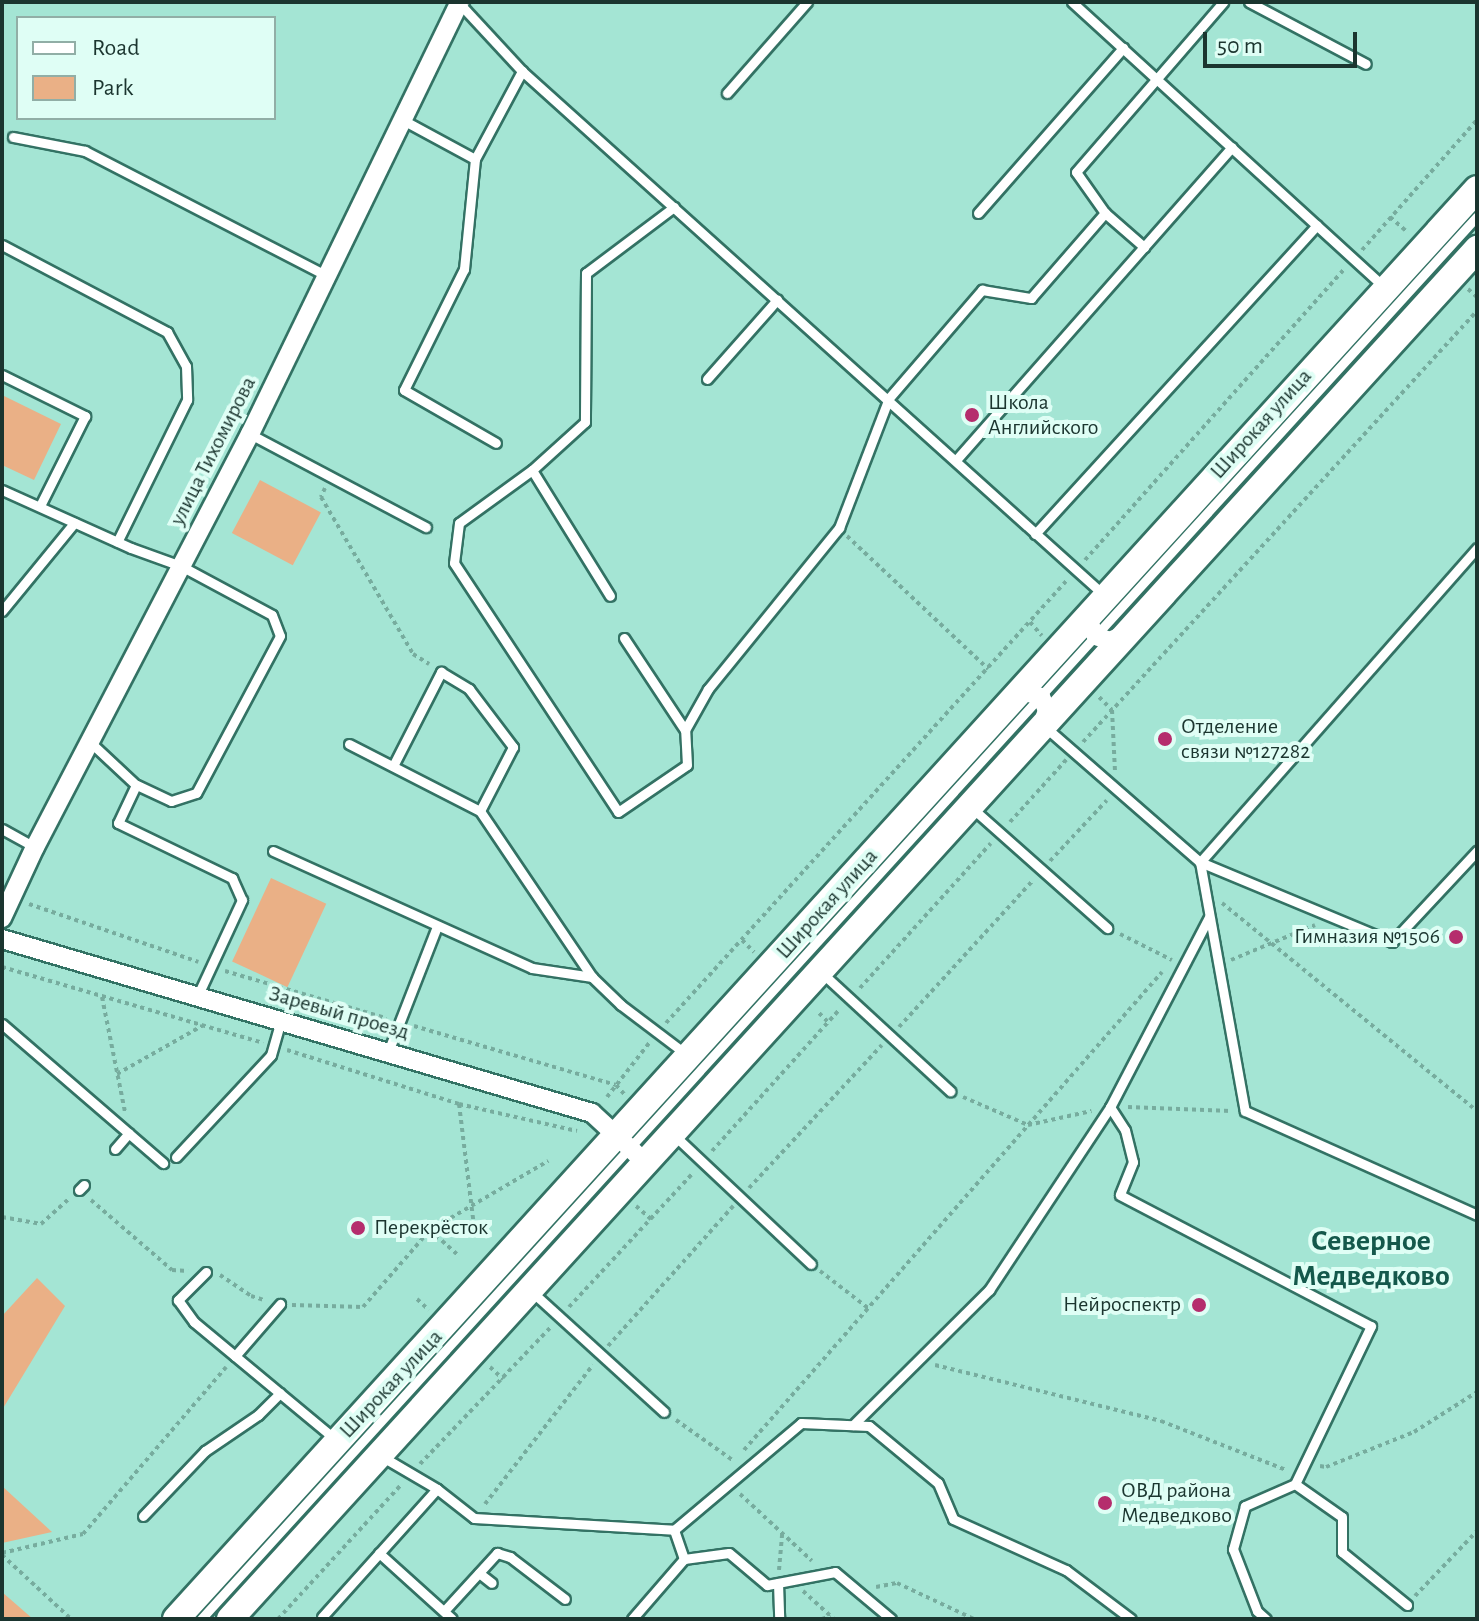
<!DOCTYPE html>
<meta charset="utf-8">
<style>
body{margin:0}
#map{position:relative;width:1479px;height:1621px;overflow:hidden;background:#a4e5d4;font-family:"Alegreya Sans",sans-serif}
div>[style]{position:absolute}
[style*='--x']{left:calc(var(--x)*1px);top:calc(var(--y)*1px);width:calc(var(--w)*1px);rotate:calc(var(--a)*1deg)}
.green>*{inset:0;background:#eab086;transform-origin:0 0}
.path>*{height:4px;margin-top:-2px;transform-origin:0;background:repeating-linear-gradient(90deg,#77ac9e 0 4px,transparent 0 8px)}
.roads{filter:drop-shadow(2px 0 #337264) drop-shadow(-2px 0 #337264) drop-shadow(0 2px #337264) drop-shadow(0 -2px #337264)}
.service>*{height:9px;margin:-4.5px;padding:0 4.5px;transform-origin:4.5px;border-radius:4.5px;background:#fff}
.minor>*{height:18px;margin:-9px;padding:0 9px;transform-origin:9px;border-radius:9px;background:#fff}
.secondary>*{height:26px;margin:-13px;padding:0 13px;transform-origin:13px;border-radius:13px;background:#fff}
.dots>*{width:22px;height:22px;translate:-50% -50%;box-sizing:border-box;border:4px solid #dffef5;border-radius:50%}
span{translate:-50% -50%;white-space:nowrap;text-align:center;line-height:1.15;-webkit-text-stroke:8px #dffef5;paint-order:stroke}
.poi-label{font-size:22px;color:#1b352f}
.left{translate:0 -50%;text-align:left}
.right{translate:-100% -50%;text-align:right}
.street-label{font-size:22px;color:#1b352f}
.district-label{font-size:30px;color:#14584b;font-weight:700}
.frame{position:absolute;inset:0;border:4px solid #1b352f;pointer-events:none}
.legend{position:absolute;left:16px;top:16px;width:260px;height:104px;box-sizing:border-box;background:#dffef5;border:2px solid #91aea6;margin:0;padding:10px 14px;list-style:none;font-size:24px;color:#1b352f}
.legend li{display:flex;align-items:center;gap:16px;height:40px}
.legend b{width:40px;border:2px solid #91aea6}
.scale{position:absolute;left:1203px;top:32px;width:154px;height:36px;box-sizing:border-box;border:4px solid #1b352f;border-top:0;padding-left:10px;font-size:24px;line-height:28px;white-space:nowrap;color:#1b352f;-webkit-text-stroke:6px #dffef5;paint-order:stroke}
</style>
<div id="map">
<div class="green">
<div style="clip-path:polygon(2px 395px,61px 424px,34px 480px,2px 465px)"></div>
<div style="left:260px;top:480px;width:69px;height:60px;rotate:28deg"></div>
<div style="left:271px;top:878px;width:61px;height:92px;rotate:25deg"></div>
<div style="clip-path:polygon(37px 1278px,65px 1306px,2px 1410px,2px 1316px)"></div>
<div style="clip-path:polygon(2px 1486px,52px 1532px,2px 1543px)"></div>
<div style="clip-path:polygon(2px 1592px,33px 1619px,2px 1619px)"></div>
</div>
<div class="path">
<div style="--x:1390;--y:217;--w:21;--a:41"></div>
<div style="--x:1362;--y:250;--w:174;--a:-48.5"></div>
<div style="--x:1468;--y:289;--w:12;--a:42"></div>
<div style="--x:325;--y:488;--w:10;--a:114"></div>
<div style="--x:321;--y:497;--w:182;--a:59.6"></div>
<div style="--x:413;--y:654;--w:19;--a:32"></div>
<div style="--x:847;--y:536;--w:194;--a:43.3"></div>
<div style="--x:1085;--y:560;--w:391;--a:-48.3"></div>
<div style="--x:1030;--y:622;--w:18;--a:49"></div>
<div style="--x:1099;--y:697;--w:18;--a:45"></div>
<div style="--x:1112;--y:710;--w:61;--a:87.2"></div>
<div style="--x:1083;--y:742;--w:584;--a:-47.57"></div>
<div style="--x:1010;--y:822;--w:84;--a:-47.9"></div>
<div style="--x:1050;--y:861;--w:83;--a:-46.9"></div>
<div style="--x:1222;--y:903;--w:329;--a:39.2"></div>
<div style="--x:29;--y:904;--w:179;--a:18.9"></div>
<div style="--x:1120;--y:934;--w:58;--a:26.6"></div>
<div style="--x:742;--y:940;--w:17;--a:45"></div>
<div style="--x:1231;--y:960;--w:91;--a:-22.6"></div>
<div style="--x:2;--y:967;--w:272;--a:16.2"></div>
<div style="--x:225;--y:971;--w:168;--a:16.3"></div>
<div style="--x:860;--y:988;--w:195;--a:-47.9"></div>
<div style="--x:102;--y:997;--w:117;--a:78.7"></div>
<div style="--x:819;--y:1013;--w:13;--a:45"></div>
<div style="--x:666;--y:1023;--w:599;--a:-47.84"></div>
<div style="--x:414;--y:1026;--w:210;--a:16.3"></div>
<div style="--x:616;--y:1085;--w:12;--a:48"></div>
<div style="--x:899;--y:1027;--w:199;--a:-47.6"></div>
<div style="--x:287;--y:1050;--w:180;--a:17.4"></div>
<div style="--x:459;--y:1104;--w:121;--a:12.9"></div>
<div style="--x:117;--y:1074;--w:98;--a:-29.5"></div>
<div style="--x:607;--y:1097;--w:70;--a:-52"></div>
<div style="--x:963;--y:1097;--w:71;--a:23.3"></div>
<div style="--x:1028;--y:1125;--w:65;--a:-12.5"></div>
<div style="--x:459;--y:1104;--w:132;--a:83"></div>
<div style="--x:1128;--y:1107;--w:103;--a:2.2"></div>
<div style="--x:712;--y:1151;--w:191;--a:-48"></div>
<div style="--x:749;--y:1188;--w:195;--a:-47.1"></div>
<div style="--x:91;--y:1200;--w:107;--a:40.8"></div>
<div style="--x:172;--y:1270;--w:16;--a:4"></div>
<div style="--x:636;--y:1206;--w:20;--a:41"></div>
<div style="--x:2;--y:1217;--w:40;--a:10"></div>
<div style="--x:41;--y:1224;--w:38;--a:-42"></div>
<div style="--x:430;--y:1230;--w:36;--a:42"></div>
<div style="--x:820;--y:1271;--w:61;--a:37.6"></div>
<div style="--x:220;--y:1275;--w:37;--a:34"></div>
<div style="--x:251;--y:1296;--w:14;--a:17"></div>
<div style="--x:417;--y:1299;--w:16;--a:43"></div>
<div style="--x:292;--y:1305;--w:71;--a:1.6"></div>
<div style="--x:363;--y:1307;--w:102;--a:-49"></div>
<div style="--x:430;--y:1230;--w:137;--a:-30.3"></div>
<div style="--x:569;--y:1307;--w:183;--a:-47.2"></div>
<div style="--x:608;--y:1346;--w:188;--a:-48.2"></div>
<div style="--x:935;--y:1365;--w:233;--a:13.9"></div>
<div style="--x:1161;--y:1421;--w:134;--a:21.4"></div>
<div style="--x:490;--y:1367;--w:18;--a:43"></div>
<div style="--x:676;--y:1420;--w:71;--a:35.3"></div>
<div style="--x:744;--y:1450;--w:635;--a:-48.83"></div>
<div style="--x:420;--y:1464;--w:191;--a:-46.3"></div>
<div style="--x:1320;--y:1466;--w:6;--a:9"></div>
<div style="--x:1326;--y:1467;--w:95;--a:-21.7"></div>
<div style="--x:1414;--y:1432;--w:75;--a:-32.4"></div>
<div style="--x:740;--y:1494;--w:98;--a:42.9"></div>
<div style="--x:485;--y:1504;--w:176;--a:-52.2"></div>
<div style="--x:2;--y:1553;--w:83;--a:-13.2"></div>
<div style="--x:83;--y:1534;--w:220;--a:-49.4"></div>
<div style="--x:2;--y:1555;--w:94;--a:42.8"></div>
<div style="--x:779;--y:1570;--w:37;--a:-85"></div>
<div style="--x:876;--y:1587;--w:21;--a:-11"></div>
<div style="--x:897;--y:1583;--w:85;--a:25.1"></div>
<div style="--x:803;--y:1591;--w:42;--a:42.1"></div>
<div style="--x:1415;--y:1596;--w:90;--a:-46.4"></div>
<div style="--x:278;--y:1619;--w:182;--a:-47.5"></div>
<div style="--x:822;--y:1619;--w:9;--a:-18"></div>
</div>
<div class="roads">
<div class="service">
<div style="--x:1072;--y:2;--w:424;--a:42.4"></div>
<div style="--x:1249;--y:2;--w:132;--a:27.9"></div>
<div style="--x:459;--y:3;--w:93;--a:47.2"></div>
<div style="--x:522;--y:71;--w:785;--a:42"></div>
<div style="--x:727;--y:93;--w:121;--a:-48.7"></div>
<div style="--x:401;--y:119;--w:84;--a:28.4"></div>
<div style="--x:475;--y:159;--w:111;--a:95.7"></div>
<div style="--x:464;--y:269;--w:135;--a:116.4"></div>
<div style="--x:404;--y:390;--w:106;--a:29.9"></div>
<div style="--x:13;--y:137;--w:73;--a:11"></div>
<div style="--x:85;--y:151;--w:272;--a:27.3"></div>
<div style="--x:475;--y:159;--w:100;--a:-61.9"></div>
<div style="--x:674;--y:207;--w:110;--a:143.1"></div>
<div style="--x:586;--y:273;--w:149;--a:90.4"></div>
<div style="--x:585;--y:422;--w:72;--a:137.8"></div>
<div style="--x:532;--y:470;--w:90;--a:144"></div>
<div style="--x:459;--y:523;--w:40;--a:97.1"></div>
<div style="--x:454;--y:563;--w:298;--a:56.6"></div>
<div style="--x:618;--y:812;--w:83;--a:-34.3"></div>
<div style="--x:687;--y:765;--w:35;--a:-93"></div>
<div style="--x:685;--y:730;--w:47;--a:-60.7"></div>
<div style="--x:708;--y:689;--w:208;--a:-50.9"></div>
<div style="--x:839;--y:528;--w:139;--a:-69"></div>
<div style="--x:889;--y:398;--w:143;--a:-49.3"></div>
<div style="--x:982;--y:290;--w:50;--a:9.3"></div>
<div style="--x:1031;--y:298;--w:113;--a:-49"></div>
<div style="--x:1105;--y:213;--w:50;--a:-125.3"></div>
<div style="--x:1076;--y:172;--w:225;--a:-49.1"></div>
<div style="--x:978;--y:213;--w:220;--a:-48.7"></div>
<div style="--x:1105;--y:213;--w:52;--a:41.1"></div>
<div style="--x:2;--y:245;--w:187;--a:27.8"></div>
<div style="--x:167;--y:332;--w:39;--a:61"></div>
<div style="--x:186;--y:366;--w:34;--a:88"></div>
<div style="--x:187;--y:400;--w:158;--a:116.2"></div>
<div style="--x:2;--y:375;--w:93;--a:26.3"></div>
<div style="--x:85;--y:416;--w:101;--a:116.6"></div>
<div style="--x:707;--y:379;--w:106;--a:-48.5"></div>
<div style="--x:250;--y:434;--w:199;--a:27.9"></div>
<div style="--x:956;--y:460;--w:417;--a:-48.6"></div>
<div style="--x:532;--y:470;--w:148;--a:58.2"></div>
<div style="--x:2;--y:490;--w:141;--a:24.2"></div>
<div style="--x:131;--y:548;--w:53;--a:19.8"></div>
<div style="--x:181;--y:566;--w:103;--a:28.3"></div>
<div style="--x:272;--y:615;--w:22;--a:69"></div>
<div style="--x:280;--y:636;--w:178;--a:118.1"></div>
<div style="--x:196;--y:793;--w:26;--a:162"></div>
<div style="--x:171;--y:801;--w:38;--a:-155"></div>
<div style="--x:136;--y:785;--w:60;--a:-137"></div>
<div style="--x:1035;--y:534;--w:418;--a:-47.6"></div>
<div style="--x:1477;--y:548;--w:419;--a:131.4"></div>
<div style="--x:1200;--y:862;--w:253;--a:79.8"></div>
<div style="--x:1245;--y:1111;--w:254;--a:24.1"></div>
<div style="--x:2;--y:611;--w:114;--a:-50.7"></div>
<div style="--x:624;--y:638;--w:110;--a:56.5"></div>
<div style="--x:1044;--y:726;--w:207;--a:41.1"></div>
<div style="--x:1200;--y:862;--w:208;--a:22.6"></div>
<div style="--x:1392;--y:942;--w:125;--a:-47"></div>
<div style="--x:349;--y:744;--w:147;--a:27.1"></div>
<div style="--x:480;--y:811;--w:200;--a:56"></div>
<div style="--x:592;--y:977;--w:40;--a:44"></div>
<div style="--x:621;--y:1005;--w:83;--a:37.1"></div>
<div style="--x:393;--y:766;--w:106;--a:-62.9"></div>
<div style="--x:441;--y:672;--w:33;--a:31"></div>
<div style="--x:469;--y:689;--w:73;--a:52.8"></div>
<div style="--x:513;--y:747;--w:72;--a:117.3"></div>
<div style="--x:136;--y:785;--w:42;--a:115.3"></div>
<div style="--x:118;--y:823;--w:127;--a:25.8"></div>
<div style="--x:232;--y:878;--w:24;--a:66"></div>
<div style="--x:242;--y:900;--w:107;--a:114.9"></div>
<div style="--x:972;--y:808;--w:181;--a:41.6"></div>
<div style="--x:2;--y:829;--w:38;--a:29"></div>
<div style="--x:273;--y:851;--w:284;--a:24.3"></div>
<div style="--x:532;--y:968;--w:61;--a:8.5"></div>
<div style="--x:1209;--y:917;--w:214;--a:117.5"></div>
<div style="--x:1110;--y:1107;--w:27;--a:57"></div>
<div style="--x:1125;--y:1130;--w:33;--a:76"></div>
<div style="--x:1133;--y:1162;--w:35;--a:112"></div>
<div style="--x:1120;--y:1195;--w:283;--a:27.6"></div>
<div style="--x:1371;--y:1326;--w:175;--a:115.7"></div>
<div style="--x:1295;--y:1484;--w:55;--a:156.3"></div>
<div style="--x:1245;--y:1506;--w:45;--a:105.6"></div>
<div style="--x:1233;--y:1549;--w:66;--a:68.8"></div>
<div style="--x:1257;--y:1611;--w:12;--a:42"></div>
<div style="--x:821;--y:972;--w:176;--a:42.7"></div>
<div style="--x:2;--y:1024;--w:213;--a:40.8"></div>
<div style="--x:388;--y:1052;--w:135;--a:-68.7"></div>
<div style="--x:674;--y:1135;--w:188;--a:43.3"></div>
<div style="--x:115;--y:1149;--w:21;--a:-49"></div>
<div style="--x:176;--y:1157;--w:139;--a:-47"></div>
<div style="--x:271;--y:1055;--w:35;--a:-74"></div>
<div style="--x:79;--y:1190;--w:7;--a:-45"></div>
<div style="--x:206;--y:1272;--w:40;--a:135"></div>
<div style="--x:178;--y:1300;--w:27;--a:54"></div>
<div style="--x:194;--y:1322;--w:183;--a:39.7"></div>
<div style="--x:530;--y:1290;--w:181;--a:42.3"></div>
<div style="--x:235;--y:1356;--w:69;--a:-49.1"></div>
<div style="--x:853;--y:1425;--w:192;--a:-44.8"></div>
<div style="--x:989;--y:1290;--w:219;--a:-56.5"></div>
<div style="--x:381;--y:1456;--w:65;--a:30.5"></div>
<div style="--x:437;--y:1489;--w:47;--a:38.1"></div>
<div style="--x:474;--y:1518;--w:200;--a:3.4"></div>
<div style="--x:674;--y:1530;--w:166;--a:-40.1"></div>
<div style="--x:801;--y:1423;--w:68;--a:2.5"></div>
<div style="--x:869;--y:1426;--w:89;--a:39.6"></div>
<div style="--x:938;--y:1483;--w:39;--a:67"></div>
<div style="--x:953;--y:1519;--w:124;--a:24.3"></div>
<div style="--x:1066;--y:1570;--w:81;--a:37"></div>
<div style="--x:1295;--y:1484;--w:57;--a:35.1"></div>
<div style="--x:1342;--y:1517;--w:35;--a:90"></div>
<div style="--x:1342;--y:1552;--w:84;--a:39.2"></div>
<div style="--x:143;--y:1516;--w:90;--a:-46.4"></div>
<div style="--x:205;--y:1451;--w:64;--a:-34.2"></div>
<div style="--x:258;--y:1415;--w:31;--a:-45"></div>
<div style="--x:674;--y:1530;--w:31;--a:71"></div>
<div style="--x:684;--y:1559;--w:45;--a:-7.6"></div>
<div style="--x:729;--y:1553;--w:50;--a:40.1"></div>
<div style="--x:767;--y:1585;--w:69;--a:-10.8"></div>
<div style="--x:835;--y:1572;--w:73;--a:40"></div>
<div style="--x:379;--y:1553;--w:98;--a:42.1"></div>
<div style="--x:479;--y:1573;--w:16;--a:38"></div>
<div style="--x:778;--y:1583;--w:36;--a:88"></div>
<div style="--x:444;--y:1611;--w:79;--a:-47.6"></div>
<div style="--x:497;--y:1553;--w:14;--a:17"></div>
<div style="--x:510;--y:1557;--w:69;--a:37.4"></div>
<div style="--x:322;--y:1617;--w:172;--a:-48.1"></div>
<div style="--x:201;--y:1619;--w:1896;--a:-47.71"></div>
<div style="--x:632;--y:1619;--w:79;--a:-49.1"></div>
</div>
<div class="minor">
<div style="--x:1093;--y:611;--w:13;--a:108"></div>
<div style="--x:1089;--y:623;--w:15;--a:62"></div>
<div style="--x:1096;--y:636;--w:15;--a:20"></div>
<div style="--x:1110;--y:641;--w:14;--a:-25"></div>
<div style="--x:1013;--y:698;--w:14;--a:-25"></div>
<div style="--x:1026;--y:692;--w:16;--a:18"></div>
<div style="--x:1041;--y:697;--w:14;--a:65"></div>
<div style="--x:1047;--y:710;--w:16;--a:108"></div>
<div style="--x:2;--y:918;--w:78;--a:-65.1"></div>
<div style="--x:35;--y:847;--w:466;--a:-62.5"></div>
<div style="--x:250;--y:434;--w:480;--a:-64.1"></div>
<div style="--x:2;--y:939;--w:615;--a:16.43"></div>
<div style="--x:592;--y:1113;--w:74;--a:42.8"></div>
</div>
<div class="secondary">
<div style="--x:176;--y:1619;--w:1933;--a:-47.7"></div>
<div style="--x:230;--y:1619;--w:1853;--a:-47.69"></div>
</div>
</div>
<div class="dots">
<div style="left:972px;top:415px;background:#b52d6d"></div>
<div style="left:1165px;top:739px;background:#b52d6d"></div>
<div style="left:1456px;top:937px;background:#b52d6d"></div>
<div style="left:358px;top:1228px;background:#b52d6d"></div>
<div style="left:1199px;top:1305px;background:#b52d6d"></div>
<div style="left:1105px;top:1503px;background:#b52d6d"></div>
</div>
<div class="poi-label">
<span class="left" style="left:988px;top:415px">Школа<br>Английского</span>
<span class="left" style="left:1181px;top:739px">Отделение<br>связи №127282</span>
<span class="right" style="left:1440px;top:937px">Гимназия №1506</span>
<span class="left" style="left:374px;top:1228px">Перекрёсток</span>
<span class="right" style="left:1181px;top:1305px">Нейроcпектр</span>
<span class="left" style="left:1121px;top:1503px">ОВД района<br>Медведково</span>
</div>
<div class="street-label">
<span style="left:1261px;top:424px;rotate:-48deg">Широкая улица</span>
<span style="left:213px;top:451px;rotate:-63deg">улица Тихомирова</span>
<span style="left:827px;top:904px;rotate:-48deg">Широкая улица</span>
<span style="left:339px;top:1013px;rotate:16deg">Заревый проезд</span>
<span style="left:391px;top:1384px;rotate:-47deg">Широкая улица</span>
</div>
<div class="district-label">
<span style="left:1371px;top:1258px">Северное<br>Медведково</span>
</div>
<div class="frame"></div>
<ul class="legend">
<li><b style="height:10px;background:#fff"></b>Road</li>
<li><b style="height:22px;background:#eab086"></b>Park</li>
</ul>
<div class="scale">50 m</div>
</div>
